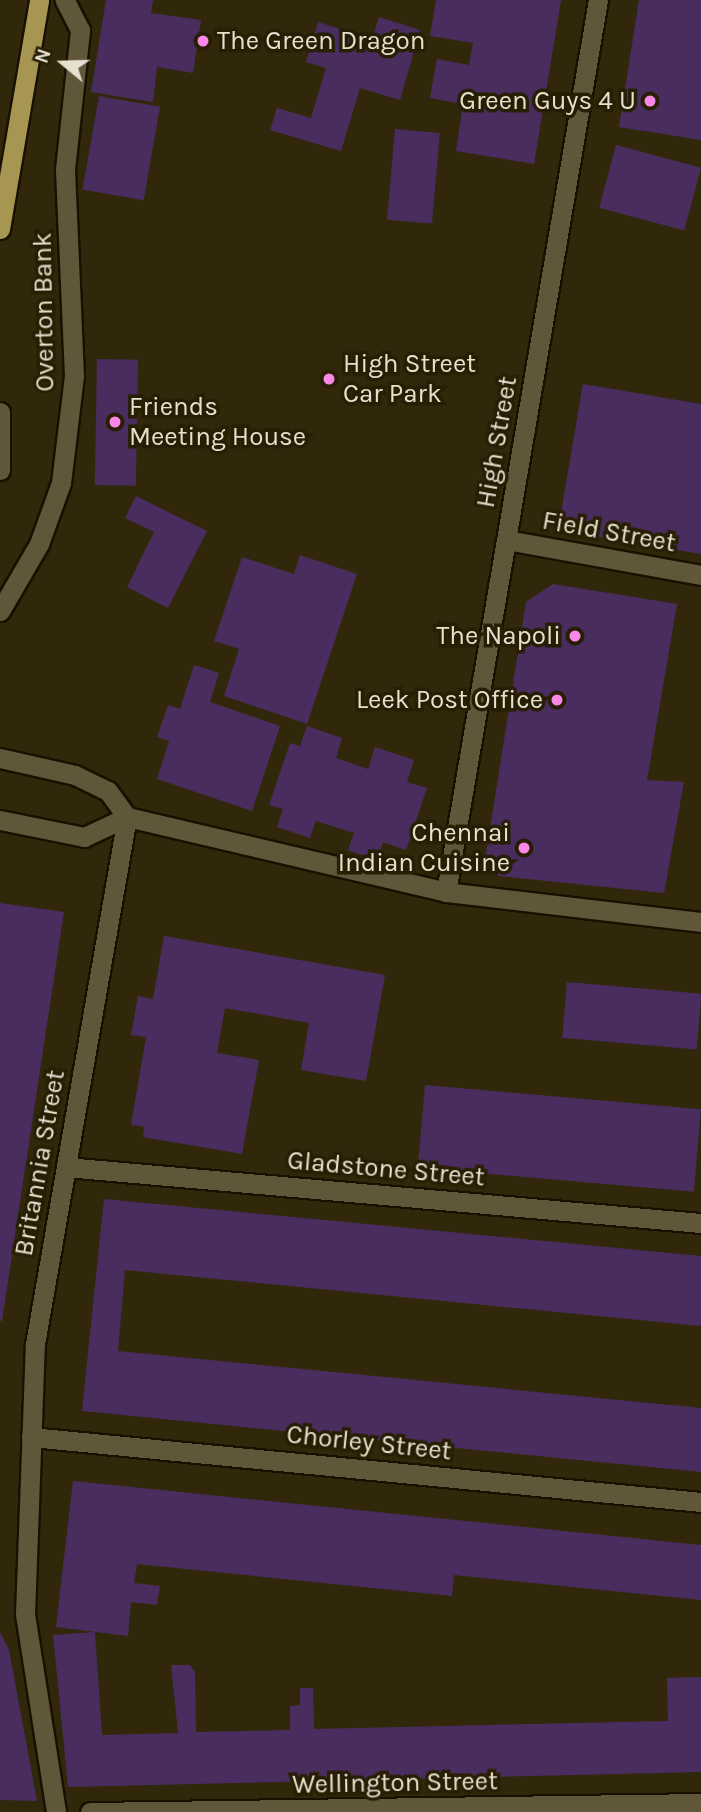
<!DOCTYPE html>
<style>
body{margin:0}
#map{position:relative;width:701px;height:1812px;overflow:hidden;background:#31280c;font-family:Karla,sans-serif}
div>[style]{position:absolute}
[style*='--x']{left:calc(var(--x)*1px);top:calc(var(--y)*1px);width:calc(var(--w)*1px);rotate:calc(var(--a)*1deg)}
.building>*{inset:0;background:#492d5f;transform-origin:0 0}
.roads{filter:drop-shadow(2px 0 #191000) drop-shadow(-2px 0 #191000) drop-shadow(0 2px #191000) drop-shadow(0 -2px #191000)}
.pedestrian>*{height:19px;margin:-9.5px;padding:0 9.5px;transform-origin:9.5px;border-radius:9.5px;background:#60573a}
.minor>*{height:19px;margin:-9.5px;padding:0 9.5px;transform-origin:9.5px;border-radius:9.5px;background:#60573a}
.tertiary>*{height:19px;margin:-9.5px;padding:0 9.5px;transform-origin:9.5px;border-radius:9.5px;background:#60573a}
.trunk>*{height:19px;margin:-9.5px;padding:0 9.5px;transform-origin:9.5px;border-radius:9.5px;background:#a69652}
.dots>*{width:19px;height:19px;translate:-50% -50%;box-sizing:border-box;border:4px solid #271e03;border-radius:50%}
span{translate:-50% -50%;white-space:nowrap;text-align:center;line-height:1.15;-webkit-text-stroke:7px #271e03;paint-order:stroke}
.poi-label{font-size:26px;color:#e5e0d0}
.left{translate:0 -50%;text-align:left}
.right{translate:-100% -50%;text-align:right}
.street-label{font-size:26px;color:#e5e0d0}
.north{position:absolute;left:28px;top:28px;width:70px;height:70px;-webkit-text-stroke:5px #271e03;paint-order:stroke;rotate:289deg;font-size:19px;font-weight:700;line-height:28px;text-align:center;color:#e5e0d0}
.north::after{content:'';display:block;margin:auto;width:24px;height:32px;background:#e5e0d0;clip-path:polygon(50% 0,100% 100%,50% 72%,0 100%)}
</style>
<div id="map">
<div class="building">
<div style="clip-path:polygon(106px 0,153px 0,151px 13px,201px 20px,193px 73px,157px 67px,153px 102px,91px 92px)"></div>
<div style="clip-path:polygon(436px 0,561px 0,534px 164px,456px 151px,463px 104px,430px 98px,437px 59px,469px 65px,473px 43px,430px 36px)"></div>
<div style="clip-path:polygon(639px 0,701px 0,701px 140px,619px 127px)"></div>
<div style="clip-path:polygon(379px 17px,420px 30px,400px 100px,360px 88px,341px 151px,270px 130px,277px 108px,311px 118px,326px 68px,306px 62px,318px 22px,372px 39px)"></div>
<div style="left:99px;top:96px;width:62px;height:95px;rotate:10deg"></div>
<div style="left:395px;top:129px;width:45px;height:91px;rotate:5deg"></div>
<div style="left:616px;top:145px;width:88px;height:65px;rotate:15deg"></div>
<div style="left:97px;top:359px;width:41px;height:126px;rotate:1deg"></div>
<div style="clip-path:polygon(583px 384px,701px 404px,701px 554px,558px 530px)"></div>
<div style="clip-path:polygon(136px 496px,207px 531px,168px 608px,127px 587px,154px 532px,125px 518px)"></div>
<div style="clip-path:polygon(300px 555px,357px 574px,307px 724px,224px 696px,239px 649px,214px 641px,242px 557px,294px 574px)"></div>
<div style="clip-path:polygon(553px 584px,677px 604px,647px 780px,684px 782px,664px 893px,499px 876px,485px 860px,526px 602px)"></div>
<div style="clip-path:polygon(194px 665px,219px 673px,210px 702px,280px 726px,252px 811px,157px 779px,169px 741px,157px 737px,168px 705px,180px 709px)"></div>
<div style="clip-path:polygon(307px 726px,342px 738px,336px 758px,368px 769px,375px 747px,414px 760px,407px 782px,427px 788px,406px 850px,383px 842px,377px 860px,348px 850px,354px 833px,316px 821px,310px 838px,277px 827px,283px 809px,269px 805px,290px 743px,300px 746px)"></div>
<div style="clip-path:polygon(0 903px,64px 912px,2px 1321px,0 1321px)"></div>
<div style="clip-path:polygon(164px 936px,385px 975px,366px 1081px,301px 1070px,309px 1023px,225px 1008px,217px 1053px,259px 1060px,242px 1154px,143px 1137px,144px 1127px,131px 1125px,146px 1037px,131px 1035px,138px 996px,153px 999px)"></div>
<div style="left:567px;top:982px;width:135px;height:56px;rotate:5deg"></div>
<div style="left:425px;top:1085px;width:277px;height:83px;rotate:5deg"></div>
<div style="clip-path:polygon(104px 1199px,701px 1256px,701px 1326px,125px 1270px,118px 1351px,701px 1408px,701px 1472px,82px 1411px)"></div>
<div style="clip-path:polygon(73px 1481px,701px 1545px,701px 1600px,454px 1575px,452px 1596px,137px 1564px,134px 1583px,160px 1586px,157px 1605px,131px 1602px,128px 1636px,56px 1627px)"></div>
<div style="clip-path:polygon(0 1632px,9px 1650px,37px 1801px,0 1800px)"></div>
<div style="clip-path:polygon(95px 1632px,102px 1735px,178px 1733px,171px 1665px,190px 1665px,195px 1672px,196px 1732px,290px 1730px,290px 1706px,300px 1705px,300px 1688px,313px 1688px,314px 1729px,668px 1721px,667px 1678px,701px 1677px,701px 1772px,68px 1787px,53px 1635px)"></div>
</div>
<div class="roads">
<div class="pedestrian">
<div style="--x:0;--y:611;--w:78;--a:-59.8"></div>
<div style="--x:25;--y:1614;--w:122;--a:81.1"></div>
</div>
<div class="minor">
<div style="--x:507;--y:540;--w:197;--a:10.2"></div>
<div style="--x:39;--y:544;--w:65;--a:-70.2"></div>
<div style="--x:61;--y:483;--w:108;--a:-83.1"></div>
<div style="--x:74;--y:376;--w:207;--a:-92.5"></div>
<div style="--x:65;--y:169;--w:140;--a:-83.8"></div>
<div style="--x:80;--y:30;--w:34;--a:-117"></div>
<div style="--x:66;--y:1167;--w:637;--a:5.04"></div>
<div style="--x:31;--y:1437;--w:673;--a:5.54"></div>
<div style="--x:25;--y:1614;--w:270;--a:-87.9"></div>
<div style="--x:35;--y:1344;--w:535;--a:-80.1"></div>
<div style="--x:44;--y:1735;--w:78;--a:81.1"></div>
<div style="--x:90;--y:1812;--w:611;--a:-0.84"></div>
</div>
<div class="tertiary">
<div style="--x:0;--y:412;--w:58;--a:90"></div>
<div style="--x:0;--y:758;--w:77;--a:12.8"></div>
<div style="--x:75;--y:775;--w:37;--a:26"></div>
<div style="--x:108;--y:791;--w:32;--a:54"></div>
<div style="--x:0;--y:820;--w:86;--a:11.4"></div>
<div style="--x:84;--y:837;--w:47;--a:-24.9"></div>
<div style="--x:127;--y:817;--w:328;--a:13.2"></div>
<div style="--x:446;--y:892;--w:257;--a:6.7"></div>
<div style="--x:446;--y:892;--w:905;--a:-80.33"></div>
</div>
<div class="trunk">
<div style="--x:0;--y:229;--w:232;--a:-80.3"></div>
</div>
</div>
<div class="dots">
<div style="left:203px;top:41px;background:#f987e8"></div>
<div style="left:650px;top:101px;background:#f987e8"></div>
<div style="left:329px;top:379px;background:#f987e8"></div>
<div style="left:115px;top:422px;background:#f987e8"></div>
<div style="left:575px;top:636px;background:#f987e8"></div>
<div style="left:557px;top:700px;background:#f987e8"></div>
<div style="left:524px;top:848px;background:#f987e8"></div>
</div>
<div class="poi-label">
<span class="left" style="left:217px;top:41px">The Green Dragon</span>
<span class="right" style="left:636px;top:101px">Green Guys 4 U</span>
<span class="left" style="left:343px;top:379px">High Street<br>Car Park</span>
<span class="left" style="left:129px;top:422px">Friends<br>Meeting House</span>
<span class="right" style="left:561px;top:636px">The Napoli</span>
<span class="right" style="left:543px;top:700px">Leek Post Office</span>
<span class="right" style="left:510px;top:848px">Chennai<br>Indian Cuisine</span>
</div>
<div class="street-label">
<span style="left:44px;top:312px;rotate:-91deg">Overton Bank</span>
<span style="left:497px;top:442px;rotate:-80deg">High Street</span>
<span style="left:609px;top:532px;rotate:10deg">Field Street</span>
<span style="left:40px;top:1163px;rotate:-80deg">Britannia Street</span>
<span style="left:386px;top:1169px;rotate:5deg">Gladstone Street</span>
<span style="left:369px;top:1443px;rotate:6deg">Chorley Street</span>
<span style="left:395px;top:1783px;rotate:-1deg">Wellington Street</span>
</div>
<div class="north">N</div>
</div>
